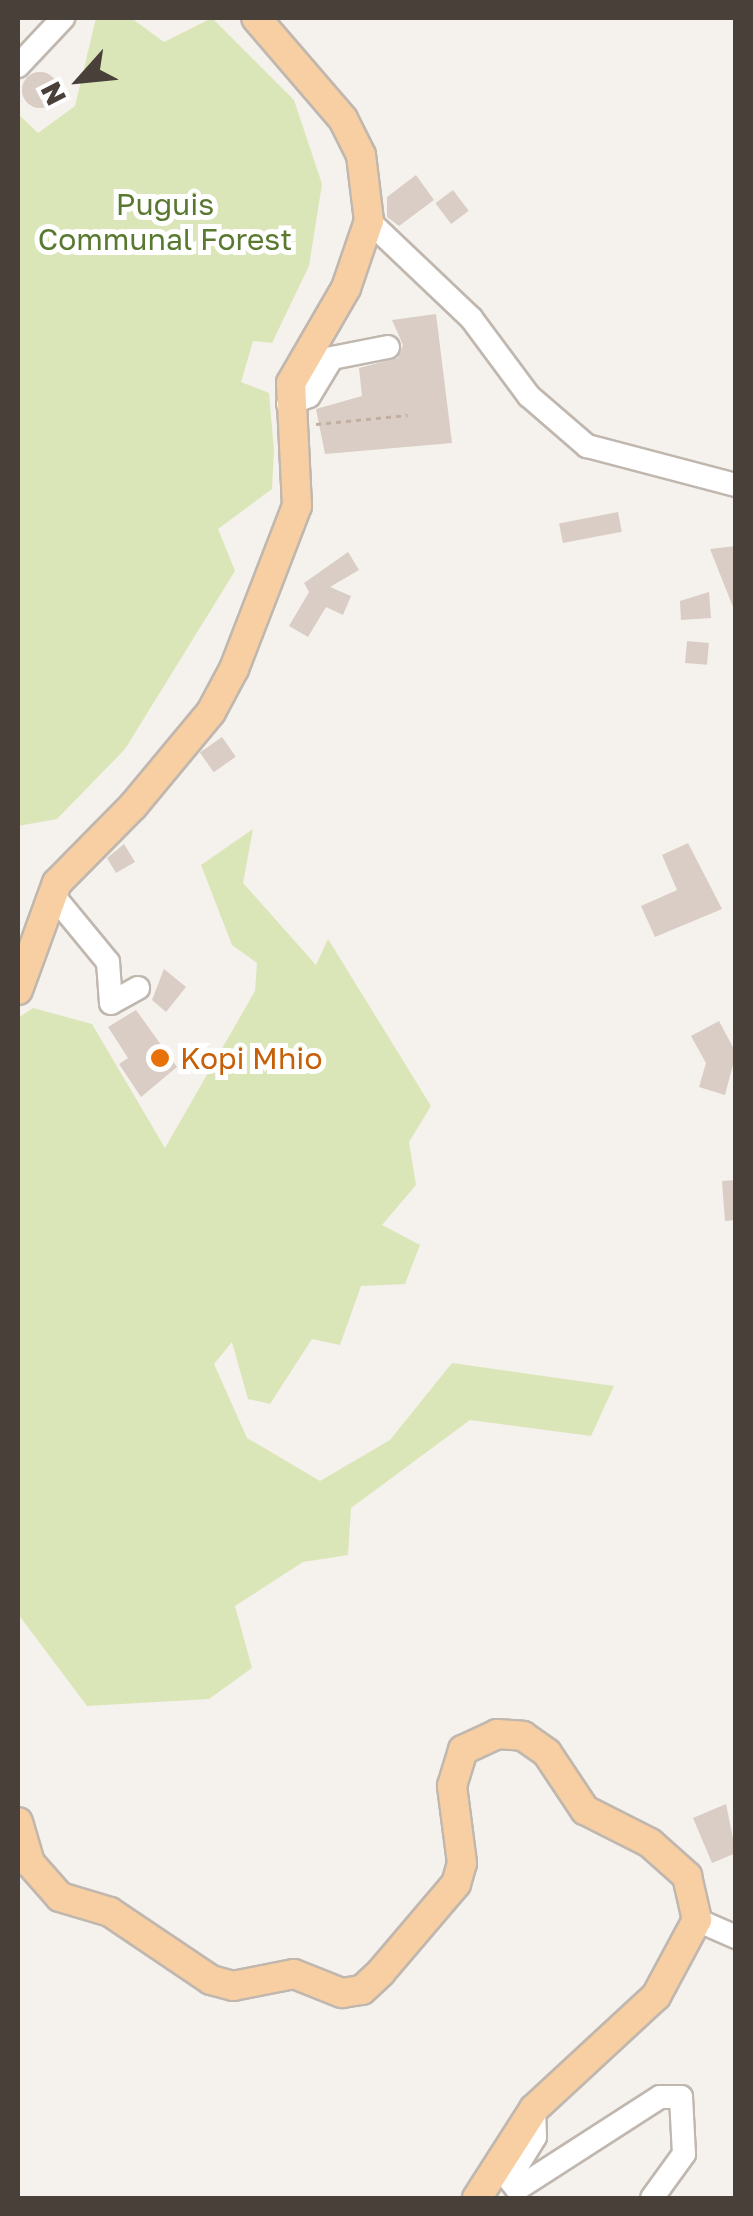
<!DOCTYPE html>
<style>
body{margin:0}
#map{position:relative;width:753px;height:2216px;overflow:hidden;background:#f5f1ec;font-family:"Golos Text",sans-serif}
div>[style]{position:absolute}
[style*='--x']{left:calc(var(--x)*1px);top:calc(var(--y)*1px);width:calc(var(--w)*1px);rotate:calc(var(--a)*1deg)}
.green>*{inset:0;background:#dbe6b8}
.building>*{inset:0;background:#d9cdc5;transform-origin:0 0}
.round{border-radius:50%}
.path>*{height:2.5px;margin-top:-1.25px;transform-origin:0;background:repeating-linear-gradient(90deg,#c1b0a1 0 5px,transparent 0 10px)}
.roads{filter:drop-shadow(2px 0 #c0b7af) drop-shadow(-2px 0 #c0b7af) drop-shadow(0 2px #c0b7af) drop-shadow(0 -2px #c0b7af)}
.minor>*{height:22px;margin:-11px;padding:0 11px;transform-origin:11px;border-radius:11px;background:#fff}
.major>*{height:28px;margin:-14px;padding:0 14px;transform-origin:14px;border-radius:14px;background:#f8cfa2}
.dots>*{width:28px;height:28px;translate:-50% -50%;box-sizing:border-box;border:5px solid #fff;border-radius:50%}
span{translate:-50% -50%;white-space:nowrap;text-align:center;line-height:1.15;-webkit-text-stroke:10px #fff;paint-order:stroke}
.park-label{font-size:30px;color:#5a7930}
.food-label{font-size:30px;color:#c56008}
.left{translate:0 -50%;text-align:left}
.frame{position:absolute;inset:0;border:20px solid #4a403a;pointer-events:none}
.north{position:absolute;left:30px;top:30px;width:100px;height:100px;-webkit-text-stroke:8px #fff;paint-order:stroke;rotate:243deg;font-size:28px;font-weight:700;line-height:40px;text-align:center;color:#4a403a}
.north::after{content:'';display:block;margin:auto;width:35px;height:45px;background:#4a403a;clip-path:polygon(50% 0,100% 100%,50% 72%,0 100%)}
</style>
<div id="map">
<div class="green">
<div style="clip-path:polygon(96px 18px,131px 18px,164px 42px,212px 18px,294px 100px,322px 184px,309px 266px,272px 343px,253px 341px,241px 382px,269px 393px,274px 451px,272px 489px,218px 529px,235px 571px,125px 749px,57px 819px,18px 826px,18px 114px,38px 133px,75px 106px)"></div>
<div style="clip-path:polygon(253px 829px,243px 883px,316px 965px,328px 939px,431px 1106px,409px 1142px,416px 1185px,382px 1225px,420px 1245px,405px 1284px,361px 1286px,340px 1345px,312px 1339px,270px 1404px,248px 1399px,232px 1342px,214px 1364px,247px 1438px,320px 1481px,390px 1440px,452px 1363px,614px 1386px,591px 1436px,470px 1420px,351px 1508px,348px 1555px,303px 1562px,235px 1606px,252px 1668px,209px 1699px,87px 1706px,18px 1614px,18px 1018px,33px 1008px,92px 1024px,165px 1148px,255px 991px,257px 963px,232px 945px,201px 865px)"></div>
</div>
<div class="building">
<div class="round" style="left:22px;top:72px;width:36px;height:36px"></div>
<div style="clip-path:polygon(416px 175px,434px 200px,399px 226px,387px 217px,387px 197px)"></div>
<div style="left:453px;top:190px;width:26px;height:22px;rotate:53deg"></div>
<div style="clip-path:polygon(436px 314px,452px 443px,325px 454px,316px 409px,362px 396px,359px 368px,398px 358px,403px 345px,392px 320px)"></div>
<div style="left:618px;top:512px;width:20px;height:60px;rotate:79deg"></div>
<div style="clip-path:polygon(736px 546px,736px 612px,735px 612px,710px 549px)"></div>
<div style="clip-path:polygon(348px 552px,359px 570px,330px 587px,351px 596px,343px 615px,326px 607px,308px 637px,289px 626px,309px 592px,304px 583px)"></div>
<div style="clip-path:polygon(709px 592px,711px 618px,681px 620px,680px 601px)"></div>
<div style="left:687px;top:641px;width:22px;height:22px;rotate:5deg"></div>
<div style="left:222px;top:737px;width:24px;height:27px;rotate:55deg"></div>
<div style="clip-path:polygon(688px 843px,722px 909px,655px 937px,641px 906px,677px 890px,662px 855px)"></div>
<div style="clip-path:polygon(124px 844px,135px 862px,116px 873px,107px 858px)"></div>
<div style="clip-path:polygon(164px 969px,186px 987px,166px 1012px,152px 1000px)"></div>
<div style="clip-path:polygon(136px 1010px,177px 1067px,141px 1097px,119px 1064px,128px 1058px,108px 1027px)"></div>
<div style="clip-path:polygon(719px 1021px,736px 1053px,725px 1095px,699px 1087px,706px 1063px,691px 1036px)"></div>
<div style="clip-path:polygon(736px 1180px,736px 1220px,725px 1221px,722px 1181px)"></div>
<div style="clip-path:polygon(726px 1804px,736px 1853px,712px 1863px,693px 1818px)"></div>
</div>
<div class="path">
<div style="--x:316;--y:424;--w:92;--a:-5.6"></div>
</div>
<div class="roads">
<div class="minor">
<div style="--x:18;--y:66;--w:66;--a:-46.8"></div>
<div style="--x:369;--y:221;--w:141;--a:43.6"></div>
<div style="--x:471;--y:318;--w:97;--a:53.4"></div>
<div style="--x:529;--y:396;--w:77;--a:40.8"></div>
<div style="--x:587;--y:446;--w:154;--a:14.7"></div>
<div style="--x:288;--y:404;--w:22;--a:-21"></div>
<div style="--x:309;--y:396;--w:44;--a:-58.8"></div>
<div style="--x:332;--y:358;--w:57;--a:-11.1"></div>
<div style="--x:52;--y:894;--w:88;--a:50.5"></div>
<div style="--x:108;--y:962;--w:41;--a:85.8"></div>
<div style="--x:111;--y:1003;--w:31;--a:-29"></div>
<div style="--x:697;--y:1920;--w:43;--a:23.6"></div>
<div style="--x:534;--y:2109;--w:28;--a:88"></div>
<div style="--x:535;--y:2137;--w:49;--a:121.8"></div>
<div style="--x:509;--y:2179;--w:13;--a:51"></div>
<div style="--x:517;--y:2189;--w:170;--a:-32.8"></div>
<div style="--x:660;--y:2097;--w:21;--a:0"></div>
<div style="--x:681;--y:2097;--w:57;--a:87"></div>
<div style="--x:684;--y:2154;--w:54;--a:126"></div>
</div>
<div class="major">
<div style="--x:18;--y:990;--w:114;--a:-70"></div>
<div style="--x:57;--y:883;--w:108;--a:-45.4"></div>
<div style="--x:133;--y:806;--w:122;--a:-50.3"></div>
<div style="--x:211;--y:712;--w:49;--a:-61.9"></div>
<div style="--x:234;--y:669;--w:175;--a:-68.9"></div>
<div style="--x:297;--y:506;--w:123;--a:-92.8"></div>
<div style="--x:291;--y:383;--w:110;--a:-59.9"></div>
<div style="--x:346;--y:288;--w:71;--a:-71.1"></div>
<div style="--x:369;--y:221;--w:66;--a:-96.9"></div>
<div style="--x:361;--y:155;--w:40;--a:-116.6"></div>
<div style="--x:343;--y:119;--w:133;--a:-130.7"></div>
<div style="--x:18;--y:1822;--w:43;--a:73.7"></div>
<div style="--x:30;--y:1863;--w:45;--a:48.6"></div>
<div style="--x:60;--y:1897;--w:52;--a:16.7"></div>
<div style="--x:110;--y:1912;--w:122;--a:34"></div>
<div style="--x:211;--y:1980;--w:23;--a:15"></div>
<div style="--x:233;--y:1986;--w:62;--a:-11.1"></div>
<div style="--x:294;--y:1974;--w:52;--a:21.6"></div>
<div style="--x:342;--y:1993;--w:20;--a:-9"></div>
<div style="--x:362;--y:1990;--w:26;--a:-43"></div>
<div style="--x:381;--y:1972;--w:116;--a:-49.6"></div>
<div style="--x:456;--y:1884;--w:22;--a:-74"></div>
<div style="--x:462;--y:1863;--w:78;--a:-97.4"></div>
<div style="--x:452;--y:1786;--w:38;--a:-73"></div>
<div style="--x:463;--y:1750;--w:38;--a:-25"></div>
<div style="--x:497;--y:1734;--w:26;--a:4"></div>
<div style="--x:523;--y:1736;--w:29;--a:35"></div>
<div style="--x:547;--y:1753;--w:69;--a:56.3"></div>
<div style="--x:585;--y:1810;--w:73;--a:26.9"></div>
<div style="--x:650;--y:1843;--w:50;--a:41.7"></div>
<div style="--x:687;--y:1876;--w:45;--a:77.2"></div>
<div style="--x:697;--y:1920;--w:86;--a:118.3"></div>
<div style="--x:656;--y:1996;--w:166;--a:137.2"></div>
<div style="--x:534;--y:2109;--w:106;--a:122.6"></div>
</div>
</div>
<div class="dots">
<div style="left:160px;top:1058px;background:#e8710a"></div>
</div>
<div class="park-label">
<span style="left:165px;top:221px">Puguis<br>Communal Forest</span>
</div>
<div class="food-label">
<span class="left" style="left:180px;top:1058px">Kopi Mhio</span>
</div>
<div class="frame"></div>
<div class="north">N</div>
</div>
